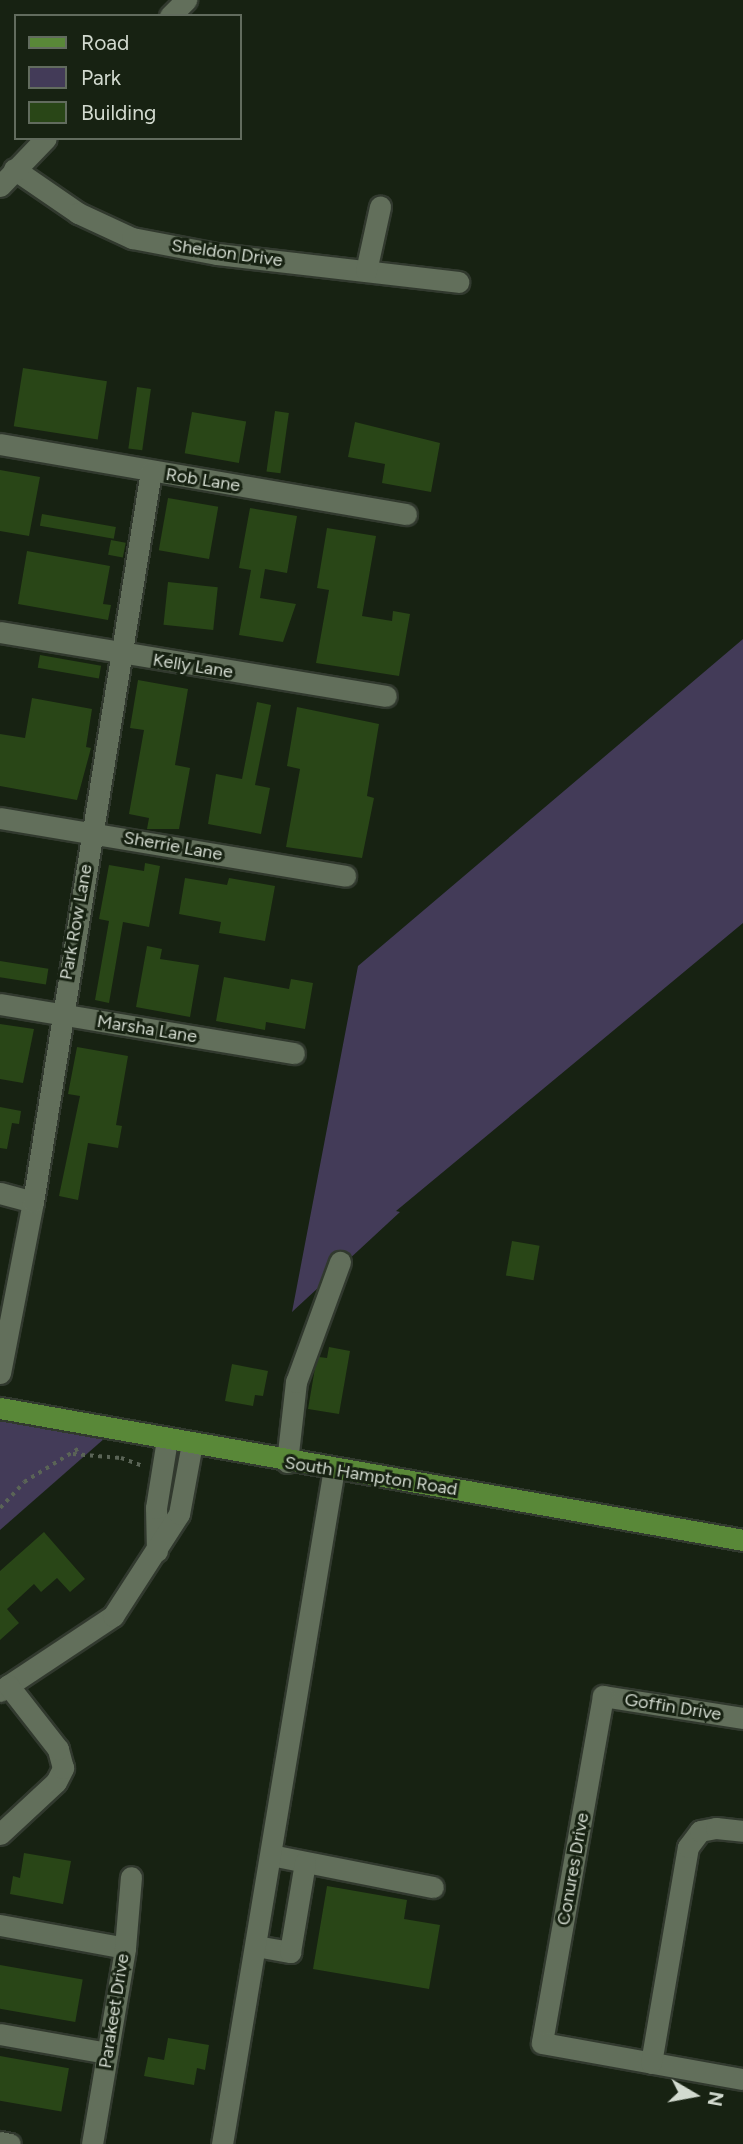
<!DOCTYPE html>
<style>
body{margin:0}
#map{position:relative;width:743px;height:2144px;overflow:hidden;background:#172212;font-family:Figtree,sans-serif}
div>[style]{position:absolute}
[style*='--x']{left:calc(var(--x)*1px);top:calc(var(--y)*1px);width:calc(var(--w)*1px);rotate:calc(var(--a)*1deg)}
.green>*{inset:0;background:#433b58}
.building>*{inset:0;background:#294617;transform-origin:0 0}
.path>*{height:3.5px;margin-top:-1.75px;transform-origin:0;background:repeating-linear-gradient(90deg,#5a6456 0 3.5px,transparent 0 8.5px)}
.roads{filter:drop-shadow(2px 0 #31392e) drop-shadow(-2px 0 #31392e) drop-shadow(0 2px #31392e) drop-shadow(0 -2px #31392e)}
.minor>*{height:21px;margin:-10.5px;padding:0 10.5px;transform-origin:10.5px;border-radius:10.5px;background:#626f5b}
.major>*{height:21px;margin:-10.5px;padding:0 10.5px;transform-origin:10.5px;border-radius:10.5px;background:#598838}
span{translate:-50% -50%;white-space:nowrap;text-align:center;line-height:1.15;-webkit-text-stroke:6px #172212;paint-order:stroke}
.street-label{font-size:18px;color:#d2dacf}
.legend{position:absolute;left:14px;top:14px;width:228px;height:126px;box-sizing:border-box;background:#172212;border:2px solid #626c5e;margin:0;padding:9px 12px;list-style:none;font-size:21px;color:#d2dacf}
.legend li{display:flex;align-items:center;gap:14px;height:35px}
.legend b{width:35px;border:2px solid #626c5e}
.north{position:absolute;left:659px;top:2060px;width:70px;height:70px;-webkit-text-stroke:5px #172212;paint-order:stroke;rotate:100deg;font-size:19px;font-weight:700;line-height:28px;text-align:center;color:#d2dacf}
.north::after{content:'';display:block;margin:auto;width:24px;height:32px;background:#d2dacf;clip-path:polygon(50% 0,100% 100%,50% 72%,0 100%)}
</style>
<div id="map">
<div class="green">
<div style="clip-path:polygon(743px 639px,743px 923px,396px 1211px,400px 1212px,292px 1312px,358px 966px)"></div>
<div style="clip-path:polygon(0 1419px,105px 1438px,0 1530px)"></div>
</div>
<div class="building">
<div style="left:23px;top:368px;width:85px;height:59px;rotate:9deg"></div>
<div style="left:137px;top:387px;width:14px;height:62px;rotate:8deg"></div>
<div style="left:275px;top:411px;width:14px;height:61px;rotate:8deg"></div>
<div style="left:192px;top:412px;width:55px;height:42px;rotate:10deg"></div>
<div style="clip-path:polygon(355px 422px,440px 443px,431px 492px,382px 483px,385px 464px,348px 457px)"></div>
<div style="clip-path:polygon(0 470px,40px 477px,29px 536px,0 531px)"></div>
<div style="left:168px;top:498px;width:51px;height:53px;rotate:10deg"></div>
<div style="clip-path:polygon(250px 508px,297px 516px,287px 573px,265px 569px,260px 598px,296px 604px,283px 642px,239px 635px,251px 570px,239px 568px)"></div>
<div style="left:42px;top:514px;width:75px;height:12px;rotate:10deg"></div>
<div style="clip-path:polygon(327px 528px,376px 536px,362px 616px,392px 621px,393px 611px,410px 614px,399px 676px,316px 663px,329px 590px,317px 588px)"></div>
<div style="left:111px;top:540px;width:15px;height:15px;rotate:11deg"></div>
<div style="clip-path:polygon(27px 551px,110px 566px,103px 604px,111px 605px,108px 620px,18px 604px)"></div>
<div style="left:168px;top:582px;width:50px;height:43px;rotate:6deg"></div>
<div style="left:40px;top:655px;width:62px;height:13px;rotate:10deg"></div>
<div style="clip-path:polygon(138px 680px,188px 689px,175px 765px,190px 768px,179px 829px,147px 829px,149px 818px,129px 814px,144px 730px,130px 728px)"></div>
<div style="clip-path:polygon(32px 698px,92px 709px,86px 747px,91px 748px,77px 800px,0 786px,0 734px,25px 738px)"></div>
<div style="clip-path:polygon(257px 702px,271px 705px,255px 785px,270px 788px,261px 834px,208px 824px,216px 774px,242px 779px)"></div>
<div style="clip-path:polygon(297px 707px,379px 724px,367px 796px,374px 798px,362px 858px,286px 847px,300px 769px,287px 766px)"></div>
<div style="clip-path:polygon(145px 863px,160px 866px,149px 927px,123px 922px,109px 1003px,95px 1000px,109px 921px,99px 919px,109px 865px,144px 871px)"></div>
<div style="clip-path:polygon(185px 878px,227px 885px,229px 878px,275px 886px,265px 941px,219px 933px,221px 922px,179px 914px)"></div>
<div style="clip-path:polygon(147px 946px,162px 949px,160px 959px,199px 965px,190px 1017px,136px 1007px)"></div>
<div style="left:0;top:961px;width:49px;height:16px;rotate:9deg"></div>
<div style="clip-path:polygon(224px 977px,289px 989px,291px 979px,313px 983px,305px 1029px,266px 1022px,265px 1030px,216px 1021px)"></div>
<div style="clip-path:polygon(0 1024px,34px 1029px,23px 1083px,0 1079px)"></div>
<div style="clip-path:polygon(77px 1047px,128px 1056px,116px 1125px,122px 1126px,118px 1148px,88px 1143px,78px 1200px,59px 1196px,80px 1096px,68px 1094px)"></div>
<div style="clip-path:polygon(0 1107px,21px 1111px,19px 1124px,12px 1123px,7px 1149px,0 1148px)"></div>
<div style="left:512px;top:1241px;width:28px;height:35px;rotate:10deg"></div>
<div style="clip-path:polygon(329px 1347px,350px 1351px,339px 1414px,308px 1409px,315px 1368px,319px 1357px,327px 1358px)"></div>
<div style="clip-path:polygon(232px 1364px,268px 1371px,263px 1396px,255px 1395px,253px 1406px,225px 1401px)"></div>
<div style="clip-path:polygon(44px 1532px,85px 1579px,70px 1592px,57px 1578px,41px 1592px,34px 1584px,7px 1609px,19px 1623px,0 1640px,0 1571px)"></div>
<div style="clip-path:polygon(24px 1853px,71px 1861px,63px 1904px,10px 1894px,13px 1876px,20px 1878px)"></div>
<div style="clip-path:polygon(327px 1886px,407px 1900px,404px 1919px,440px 1925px,429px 1989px,313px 1969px)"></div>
<div style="left:0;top:1965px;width:84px;height:43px;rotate:10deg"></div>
<div style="clip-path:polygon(168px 2038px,209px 2045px,205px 2070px,197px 2068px,194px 2085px,144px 2076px,148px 2057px,164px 2060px)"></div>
<div style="left:0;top:2056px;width:70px;height:44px;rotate:10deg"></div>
</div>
<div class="path">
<div style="--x:73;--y:1454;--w:48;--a:4.8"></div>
<div style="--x:121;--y:1458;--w:23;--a:20"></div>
<div style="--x:0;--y:1508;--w:35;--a:-47"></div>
<div style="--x:24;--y:1482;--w:67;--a:-31.6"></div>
</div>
<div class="roads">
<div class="minor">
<div style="--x:170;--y:16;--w:23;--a:-45"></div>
<div style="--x:14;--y:169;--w:78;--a:34.5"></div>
<div style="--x:78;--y:213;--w:60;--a:24.8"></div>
<div style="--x:132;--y:238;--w:86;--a:10.7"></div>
<div style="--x:217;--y:254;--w:243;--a:6.6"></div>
<div style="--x:0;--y:186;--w:66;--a:-46.2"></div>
<div style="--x:366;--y:271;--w:66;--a:-77.7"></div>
<div style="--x:0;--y:444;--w:412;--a:9.8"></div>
<div style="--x:0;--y:632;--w:391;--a:9.4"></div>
<div style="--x:0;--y:818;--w:350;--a:9.5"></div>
<div style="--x:0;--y:1004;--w:298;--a:9.5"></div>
<div style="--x:0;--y:1193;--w:34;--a:15"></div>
<div style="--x:0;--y:1373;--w:174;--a:-79.1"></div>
<div style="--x:33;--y:1202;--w:740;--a:-80.83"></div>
<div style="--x:287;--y:1462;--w:81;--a:-83.6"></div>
<div style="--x:296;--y:1382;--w:128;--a:-69.9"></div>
<div style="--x:157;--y:1551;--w:43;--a:-91.3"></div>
<div style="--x:156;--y:1508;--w:70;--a:-80.9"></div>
<div style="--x:0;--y:1691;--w:136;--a:-33.6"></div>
<div style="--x:113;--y:1616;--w:121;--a:-57.1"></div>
<div style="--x:179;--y:1514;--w:72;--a:-79.6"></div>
<div style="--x:743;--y:1718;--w:142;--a:-171.1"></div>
<div style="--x:603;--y:1696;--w:352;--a:100"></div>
<div style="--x:542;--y:2043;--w:204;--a:10.2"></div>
<div style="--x:0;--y:1834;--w:76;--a:-42.9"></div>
<div style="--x:56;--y:1782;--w:16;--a:-63"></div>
<div style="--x:63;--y:1768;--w:20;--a:-105"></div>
<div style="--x:58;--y:1749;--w:81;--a:-128"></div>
<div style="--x:271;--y:1855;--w:165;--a:11.2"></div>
<div style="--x:0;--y:1925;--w:127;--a:10.4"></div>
<div style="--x:256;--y:1946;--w:35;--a:10"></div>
<div style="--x:290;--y:1952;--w:91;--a:-80.5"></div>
<div style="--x:0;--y:2034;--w:109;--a:10.1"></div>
<div style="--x:651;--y:2063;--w:219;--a:-80.3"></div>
<div style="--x:688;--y:1847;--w:20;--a:-53"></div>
<div style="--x:700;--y:1831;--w:16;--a:-11"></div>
<div style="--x:716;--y:1828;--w:27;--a:6"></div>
<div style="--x:0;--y:2142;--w:10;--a:11"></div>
<div style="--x:92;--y:2144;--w:199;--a:-80.4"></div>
<div style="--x:125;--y:1948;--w:71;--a:-85.2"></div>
<div style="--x:222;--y:2144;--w:685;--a:-80.59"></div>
</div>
<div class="major">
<div style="--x:0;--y:1408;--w:755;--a:10.07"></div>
</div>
</div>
<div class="street-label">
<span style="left:227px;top:253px;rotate:8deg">Sheldon Drive</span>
<span style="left:203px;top:480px;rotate:9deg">Rob Lane</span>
<span style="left:193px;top:666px;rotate:9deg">Kelly Lane</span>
<span style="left:173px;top:846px;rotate:10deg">Sherrie Lane</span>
<span style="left:76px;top:922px;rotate:-80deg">Park Row Lane</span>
<span style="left:147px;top:1029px;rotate:9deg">Marsha Lane</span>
<span style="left:371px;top:1476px;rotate:9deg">South Hampton Road</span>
<span style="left:673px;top:1707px;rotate:9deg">Goffin Drive</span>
<span style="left:573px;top:1869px;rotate:-80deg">Conures Drive</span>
<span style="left:114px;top:2011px;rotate:-81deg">Parakeet Drive</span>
</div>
<ul class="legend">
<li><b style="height:9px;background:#598838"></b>Road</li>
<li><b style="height:19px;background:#433b58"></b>Park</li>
<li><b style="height:19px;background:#294617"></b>Building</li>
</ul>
<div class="north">N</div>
</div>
